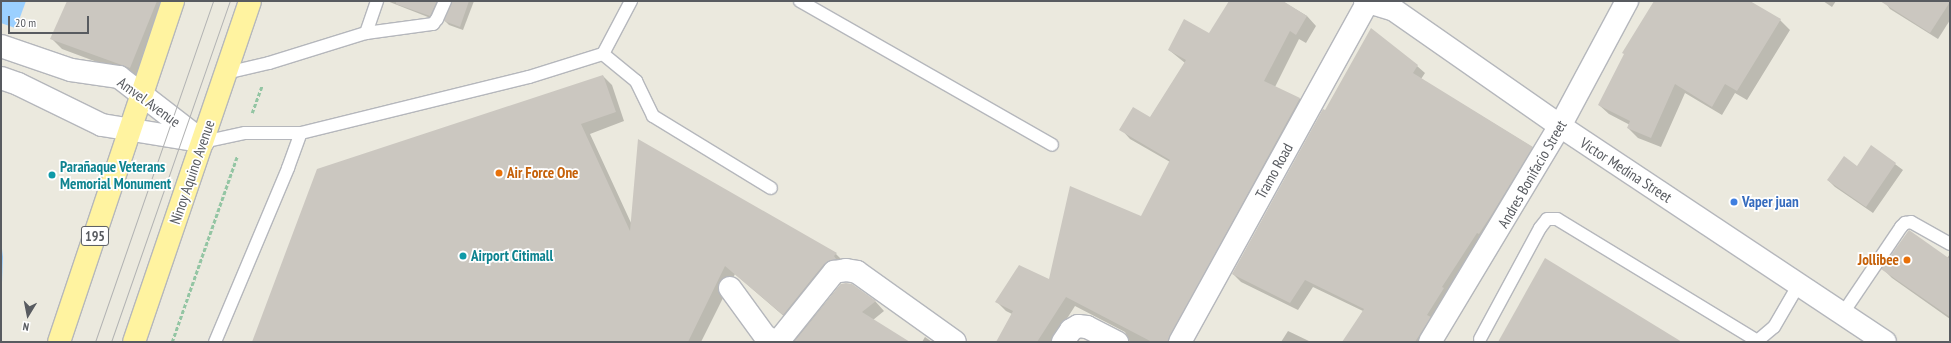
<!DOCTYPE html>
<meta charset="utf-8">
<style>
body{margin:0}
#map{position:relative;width:1951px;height:343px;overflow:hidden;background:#ebe9de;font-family:"PT Sans Narrow",sans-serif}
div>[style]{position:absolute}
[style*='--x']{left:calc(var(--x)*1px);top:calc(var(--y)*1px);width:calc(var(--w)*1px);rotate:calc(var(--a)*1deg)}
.water>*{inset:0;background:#9bd0ff}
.pier>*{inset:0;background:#ebe9de}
.shadow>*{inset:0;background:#0003}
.building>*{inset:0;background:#cbc7c0}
.path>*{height:2.5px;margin-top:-1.25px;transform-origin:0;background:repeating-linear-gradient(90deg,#93c5a3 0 4px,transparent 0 6px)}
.roads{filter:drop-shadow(1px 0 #b5b7bc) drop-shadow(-1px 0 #b5b7bc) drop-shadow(0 1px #b5b7bc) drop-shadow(0 -1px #b5b7bc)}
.lane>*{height:12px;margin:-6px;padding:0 6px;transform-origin:6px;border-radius:6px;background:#fff}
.street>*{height:22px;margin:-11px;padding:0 11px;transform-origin:11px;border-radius:11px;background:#fff}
.secondary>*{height:22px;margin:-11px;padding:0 11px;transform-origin:11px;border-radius:11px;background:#fff}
.primary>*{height:22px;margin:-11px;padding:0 11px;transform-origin:11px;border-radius:11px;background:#fff3a0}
.tram>*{height:1px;margin:-0.5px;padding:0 0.5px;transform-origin:0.5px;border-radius:0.5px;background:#b2b3b3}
.dots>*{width:11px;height:11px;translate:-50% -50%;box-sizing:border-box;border:2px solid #fff;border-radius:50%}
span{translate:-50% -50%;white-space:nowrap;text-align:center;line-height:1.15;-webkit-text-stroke:3.5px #fff;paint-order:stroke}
.shield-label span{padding:1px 3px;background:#fff;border:1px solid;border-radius:3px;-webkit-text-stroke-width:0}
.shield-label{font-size:14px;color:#585b60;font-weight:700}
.street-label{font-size:15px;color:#585b60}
.culture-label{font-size:15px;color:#0d838f;font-weight:700}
.left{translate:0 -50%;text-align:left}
.food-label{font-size:15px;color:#c56008;font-weight:700}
.right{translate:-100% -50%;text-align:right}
.shop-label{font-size:15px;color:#366cbe;font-weight:700}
.frame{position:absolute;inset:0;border:2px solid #585b60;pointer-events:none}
.north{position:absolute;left:8px;top:295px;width:40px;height:40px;-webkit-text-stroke:3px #fff;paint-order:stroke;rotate:190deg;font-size:11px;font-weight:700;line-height:16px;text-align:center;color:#585b60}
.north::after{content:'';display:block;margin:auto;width:14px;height:18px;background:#585b60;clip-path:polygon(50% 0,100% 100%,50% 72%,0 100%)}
.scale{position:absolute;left:8px;top:16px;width:81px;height:18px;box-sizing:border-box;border:2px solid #585b60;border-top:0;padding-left:5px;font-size:12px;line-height:14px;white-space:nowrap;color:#585b60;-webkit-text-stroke:3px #fff;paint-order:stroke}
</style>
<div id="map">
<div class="water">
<div style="clip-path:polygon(1px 1px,26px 1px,1px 69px)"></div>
<div style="clip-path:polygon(1px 241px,3px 257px,1px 308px)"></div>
</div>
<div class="pier">
<div style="clip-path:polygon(1px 23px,18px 29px,1px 71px)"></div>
</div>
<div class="shadow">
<div style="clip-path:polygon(68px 1px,171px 1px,140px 78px,62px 49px,52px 39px)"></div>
<div style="clip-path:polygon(387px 1px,443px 1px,433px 19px)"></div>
<div style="clip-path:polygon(453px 1px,474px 1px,463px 30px,449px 25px,445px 21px)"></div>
<div style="clip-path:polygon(1230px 1px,1282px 1px,1307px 16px,1316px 26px,1306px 43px,1299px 39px,1275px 87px,1300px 99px,1309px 108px,1180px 342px,1130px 342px,1125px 332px,1075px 306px,1052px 342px,997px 342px,1012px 314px,1006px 311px,997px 302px,1050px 281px,1142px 218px,1170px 162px,1130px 139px,1121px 129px,1150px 118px,1185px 63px,1169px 50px,1210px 35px)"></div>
<div style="clip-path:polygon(1655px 1px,1748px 1px,1780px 20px,1790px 30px,1747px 100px,1735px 93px,1722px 115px,1685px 93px,1661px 147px,1638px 138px,1628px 128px,1630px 125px,1609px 114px,1599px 105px)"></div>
<div style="clip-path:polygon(1823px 1px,1836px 1px,1832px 7px)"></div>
<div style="clip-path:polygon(1884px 1px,1950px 1px,1950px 20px,1938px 39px,1890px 9px)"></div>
<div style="clip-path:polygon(1417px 66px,1425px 73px,1421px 79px,1532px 147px,1540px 155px,1428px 342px,1344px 342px,1363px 311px,1313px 287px,1298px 310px,1241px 282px,1233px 274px,1326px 111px)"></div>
<div style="clip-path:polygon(603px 76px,612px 85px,624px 121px,590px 134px,632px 225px,639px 141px,836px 254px,845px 263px,793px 324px,735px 274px,701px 342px,253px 342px)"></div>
<div style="clip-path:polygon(1872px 147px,1903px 170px,1873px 213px,1835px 187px,1828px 180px,1857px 167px)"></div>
<div style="clip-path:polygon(1950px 254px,1950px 319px,1892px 278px,1883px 269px,1947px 258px)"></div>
<div style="clip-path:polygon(841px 284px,875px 301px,884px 311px,873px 320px,908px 342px,793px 342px)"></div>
<div style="clip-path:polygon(1288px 331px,1311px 342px,1281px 342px)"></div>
<div style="clip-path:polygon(925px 337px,932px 342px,922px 342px)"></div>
</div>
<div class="building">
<div style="clip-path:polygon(67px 1px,157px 1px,130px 68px,50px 39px)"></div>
<div style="clip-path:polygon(396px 1px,437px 1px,430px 16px,396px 4px)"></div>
<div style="clip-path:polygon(452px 1px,469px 1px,460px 27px,444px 21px)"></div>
<div style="clip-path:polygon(1229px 1px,1283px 1px,1307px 16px,1296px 35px,1290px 31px,1264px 81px,1300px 98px,1167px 342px,1152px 342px,1066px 297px,1037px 342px,996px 342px,1013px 311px,995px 302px,1019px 265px,1049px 279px,1070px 186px,1141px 216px,1170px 160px,1119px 130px,1133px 107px,1150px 117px,1186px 60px,1168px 50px,1184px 19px,1209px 33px)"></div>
<div style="clip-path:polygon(1654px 1px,1750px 1px,1781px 19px,1737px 91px,1725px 84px,1712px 107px,1675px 84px,1651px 138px,1627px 128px,1630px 121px,1598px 105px,1624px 54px,1622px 53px)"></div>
<div style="clip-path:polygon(1880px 1px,1950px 1px,1950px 2px,1930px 33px)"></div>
<div style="clip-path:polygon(1371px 28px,1418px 65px,1413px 73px,1533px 147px,1492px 214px,1479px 234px,1477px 233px,1442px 287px,1444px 288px,1427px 315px,1431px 317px,1415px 342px,1342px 342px,1364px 309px,1305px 280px,1290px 303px,1232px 274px,1323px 109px,1325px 110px)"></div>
<div style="clip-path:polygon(603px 75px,616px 112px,581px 124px,630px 231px,638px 139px,837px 253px,834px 256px,836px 259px,824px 264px,783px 315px,725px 266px,688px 342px,252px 342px,317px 169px)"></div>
<div style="clip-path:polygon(1871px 145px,1896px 163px,1866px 207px,1827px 180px,1844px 156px,1857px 166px)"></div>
<div style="clip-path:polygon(1909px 230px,1950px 259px,1950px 317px,1881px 269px)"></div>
<div style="clip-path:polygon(1545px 258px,1682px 342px,1498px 342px)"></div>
<div style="clip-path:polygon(846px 283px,852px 284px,876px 301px,862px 312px,910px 342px,794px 342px,841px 284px)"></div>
</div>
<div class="path">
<div style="--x:252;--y:113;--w:29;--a:-70"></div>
<div style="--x:172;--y:342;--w:197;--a:-70.7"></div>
</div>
<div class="roads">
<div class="lane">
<div style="--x:800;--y:1;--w:290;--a:29.7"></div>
<div style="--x:366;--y:33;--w:34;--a:-71"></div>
<div style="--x:603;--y:54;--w:43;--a:39.3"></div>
<div style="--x:636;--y:81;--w:39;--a:64"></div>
<div style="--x:653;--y:116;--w:138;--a:31.4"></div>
<div style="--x:226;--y:73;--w:44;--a:-13.1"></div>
<div style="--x:269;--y:63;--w:102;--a:-17.2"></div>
<div style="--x:366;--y:33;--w:68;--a:-7.7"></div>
<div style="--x:433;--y:24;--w:6;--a:-51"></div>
<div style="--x:437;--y:19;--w:20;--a:-66"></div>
<div style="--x:203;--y:142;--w:43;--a:-12.1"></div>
<div style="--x:245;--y:133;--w:56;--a:0"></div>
<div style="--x:301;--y:133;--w:235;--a:-13.8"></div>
<div style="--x:529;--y:77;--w:77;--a:-17.3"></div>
<div style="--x:603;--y:54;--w:60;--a:-62.2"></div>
<div style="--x:1843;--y:313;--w:104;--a:-56"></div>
<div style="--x:1901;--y:227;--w:6;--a:-45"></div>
<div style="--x:1905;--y:223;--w:6;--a:-9"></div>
<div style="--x:1911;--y:222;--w:45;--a:29.4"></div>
<div style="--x:1480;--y:339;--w:126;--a:-61.6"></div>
<div style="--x:1540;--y:228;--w:11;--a:-52"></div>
<div style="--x:1547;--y:219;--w:10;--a:0"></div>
<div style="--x:1557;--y:219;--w:233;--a:31.3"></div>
<div style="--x:215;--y:342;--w:189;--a:-67.2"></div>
<div style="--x:288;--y:168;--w:37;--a:-70"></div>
<div style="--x:1756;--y:342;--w:23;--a:-40"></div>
<div style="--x:1774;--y:327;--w:50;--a:-59.8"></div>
</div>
<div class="street">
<div style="--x:730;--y:288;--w:59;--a:53.9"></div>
<div style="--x:765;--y:336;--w:10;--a:29"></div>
<div style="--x:774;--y:341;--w:8;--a:-23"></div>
<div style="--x:781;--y:338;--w:85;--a:-51.2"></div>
<div style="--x:834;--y:272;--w:12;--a:-9"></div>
<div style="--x:846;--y:270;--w:11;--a:10"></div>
<div style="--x:857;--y:272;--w:120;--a:35.5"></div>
<div style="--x:1063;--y:342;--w:14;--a:-56"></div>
<div style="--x:1071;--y:330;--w:8;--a:-30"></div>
<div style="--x:1078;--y:326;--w:9;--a:6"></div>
<div style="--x:1087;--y:327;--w:34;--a:27"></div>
<div style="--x:1180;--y:342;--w:389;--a:-61.1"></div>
<div style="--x:1430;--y:342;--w:252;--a:-59"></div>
</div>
<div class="secondary">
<div style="--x:1365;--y:1;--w:30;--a:17"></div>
<div style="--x:1394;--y:10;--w:203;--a:34.9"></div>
<div style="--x:1560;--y:126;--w:390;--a:33.6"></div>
<div style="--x:1;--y:46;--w:74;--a:18.9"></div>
<div style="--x:71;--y:70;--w:49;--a:8.3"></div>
<div style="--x:119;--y:77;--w:106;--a:37.7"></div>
<div style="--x:1;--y:78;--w:18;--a:19"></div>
<div style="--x:18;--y:84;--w:93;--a:26"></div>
<div style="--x:102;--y:125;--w:99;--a:9.3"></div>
<div style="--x:1560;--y:126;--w:142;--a:-61.8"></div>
</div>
<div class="primary">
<div style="--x:59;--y:342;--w:360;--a:-71.5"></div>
<div style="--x:134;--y:342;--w:360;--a:-71.2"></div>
</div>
</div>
<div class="tram">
<div style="--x:95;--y:342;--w:361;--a:-70.9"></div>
<div style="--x:111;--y:342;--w:361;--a:-70.8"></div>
</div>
<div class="dots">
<div style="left:499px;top:173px;background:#e8710a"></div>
<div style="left:52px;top:175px;background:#0f9aa8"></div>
<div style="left:1734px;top:202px;background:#3f7fe0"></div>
<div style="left:463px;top:256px;background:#0f9aa8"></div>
<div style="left:1907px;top:260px;background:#e8710a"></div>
</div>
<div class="shield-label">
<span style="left:95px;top:236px">195</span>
</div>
<div class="street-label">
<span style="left:149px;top:102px;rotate:36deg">Amvel Avenue</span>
<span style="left:1626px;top:170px;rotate:33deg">Victor Medina Street</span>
<span style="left:1274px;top:171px;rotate:-61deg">Tramo Road</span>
<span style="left:192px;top:172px;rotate:-71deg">Ninoy Aquino Avenue</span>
<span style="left:1532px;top:174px;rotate:-60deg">Andres Bonifacio Street</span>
</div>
<div class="culture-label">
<span class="left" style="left:60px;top:175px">Parañaque Veterans<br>Memorial Monument</span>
<span class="left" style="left:471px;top:256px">Airport Citimall</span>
</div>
<div class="food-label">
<span class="left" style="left:507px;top:173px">Air Force One</span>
<span class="right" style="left:1899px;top:260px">Jollibee</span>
</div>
<div class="shop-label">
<span class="left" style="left:1742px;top:202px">Vaper juan</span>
</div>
<div class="frame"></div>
<div class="north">N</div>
<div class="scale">20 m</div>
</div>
